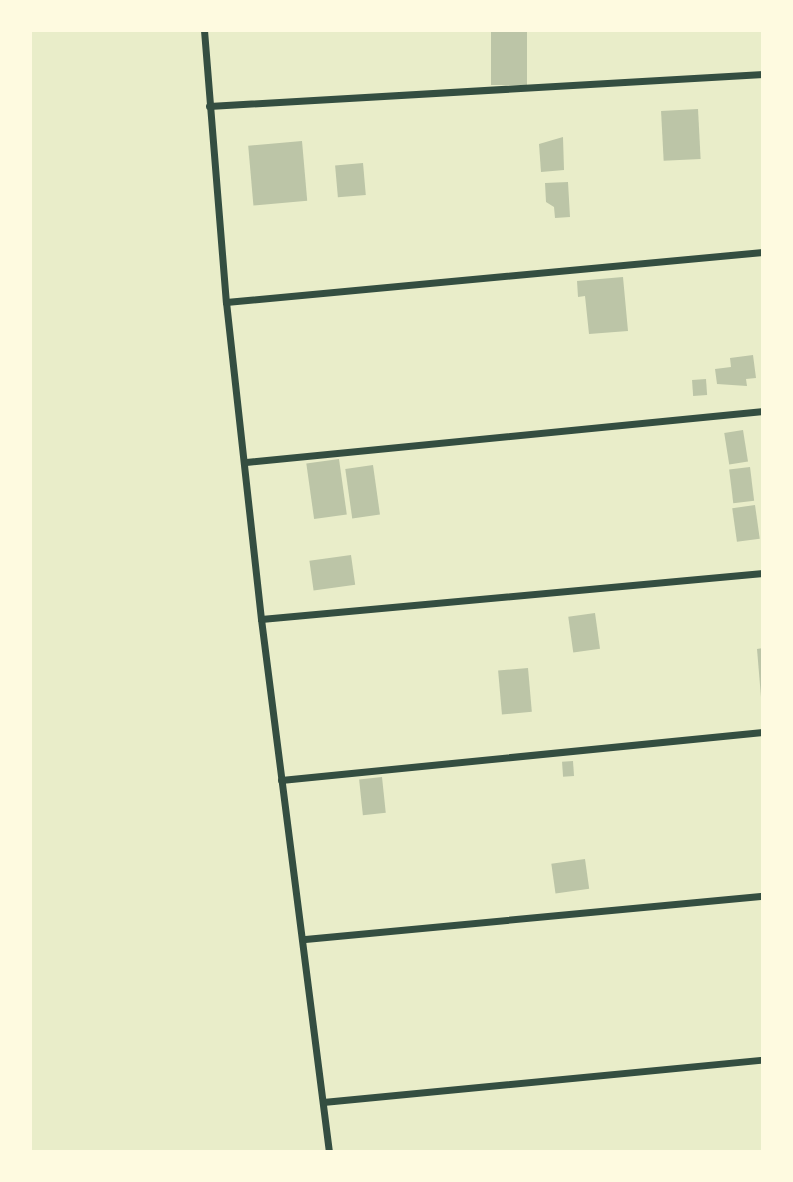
<!DOCTYPE html>
<style>
body{margin:0}
#map{position:relative;width:793px;height:1182px;overflow:hidden;background:#e9edc9;font-family:Quicksand,sans-serif}
div>[style]{position:absolute}
[style*='--x']{left:calc(var(--x)*1px);top:calc(var(--y)*1px);width:calc(var(--w)*1px);rotate:calc(var(--a)*1deg)}
.building>*{inset:0;background:#bcc5a7;transform-origin:0 0}
.minor>*{height:7px;margin:-3.5px;padding:0 3.5px;transform-origin:3.5px;border-radius:3.5px;background:#344e41}
span{translate:-50% -50%;white-space:nowrap;text-align:center;line-height:1.15;-webkit-text-stroke:6px #fefae0;paint-order:stroke}
.frame{position:absolute;inset:0;border:32px solid #fefae0;pointer-events:none}
</style>
<div id="map">
<div class="building">
<div style="left:491px;top:30px;width:36px;height:55px"></div>
<div style="left:698px;top:109px;width:50px;height:37px;rotate:87deg"></div>
<div style="clip-path:polygon(563px 137px,564px 170px,541px 172px,539px 144px)"></div>
<div style="left:302px;top:141px;width:60px;height:54px;rotate:85deg"></div>
<div style="left:363px;top:163px;width:32px;height:28px;rotate:85deg"></div>
<div style="clip-path:polygon(568px 182px,570px 217px,555px 218px,554px 207px,546px 202px,545px 183px)"></div>
<div style="clip-path:polygon(623px 277px,628px 331px,589px 334px,585px 296px,578px 297px,577px 281px)"></div>
<div style="clip-path:polygon(753px 355px,756px 378px,746px 379px,747px 386px,717px 384px,715px 369px,731px 367px,730px 358px)"></div>
<div style="left:706px;top:379px;width:16px;height:14px;rotate:86deg"></div>
<div style="left:743px;top:430px;width:32px;height:19px;rotate:81deg"></div>
<div style="left:339px;top:459px;width:56px;height:33px;rotate:82deg"></div>
<div style="left:373px;top:465px;width:50px;height:28px;rotate:82deg"></div>
<div style="left:750px;top:467px;width:34px;height:21px;rotate:83deg"></div>
<div style="left:755px;top:505px;width:34px;height:23px;rotate:82deg"></div>
<div style="left:351px;top:555px;width:30px;height:42px;rotate:82deg"></div>
<div style="left:595px;top:613px;width:36px;height:27px;rotate:82deg"></div>
<div style="clip-path:polygon(763px 648px,763px 697px,761px 697px,757px 649px)"></div>
<div style="left:528px;top:668px;width:44px;height:30px;rotate:85deg"></div>
<div style="left:573px;top:761px;width:15px;height:11px;rotate:86deg"></div>
<div style="left:382px;top:777px;width:36px;height:23px;rotate:84deg"></div>
<div style="left:585px;top:859px;width:30px;height:34px;rotate:82deg"></div>
</div>
<div class="minor">
<div style="--x:204;--y:30;--w:273;--a:85.4"></div>
<div style="--x:226;--y:302;--w:319;--a:83.7"></div>
<div style="--x:261;--y:619;--w:537;--a:82.73"></div>
<div style="--x:209;--y:106;--w:555;--a:-3.31"></div>
<div style="--x:226;--y:302;--w:539;--a:-5.32"></div>
<div style="--x:246;--y:462;--w:520;--a:-5.63"></div>
<div style="--x:261;--y:619;--w:504;--a:-5.24"></div>
<div style="--x:281;--y:780;--w:484;--a:-5.7"></div>
<div style="--x:305;--y:939;--w:460;--a:-5.4"></div>
<div style="--x:323;--y:1102;--w:442;--a:-5.5"></div>
</div>
<div class="frame"></div>
</div>
